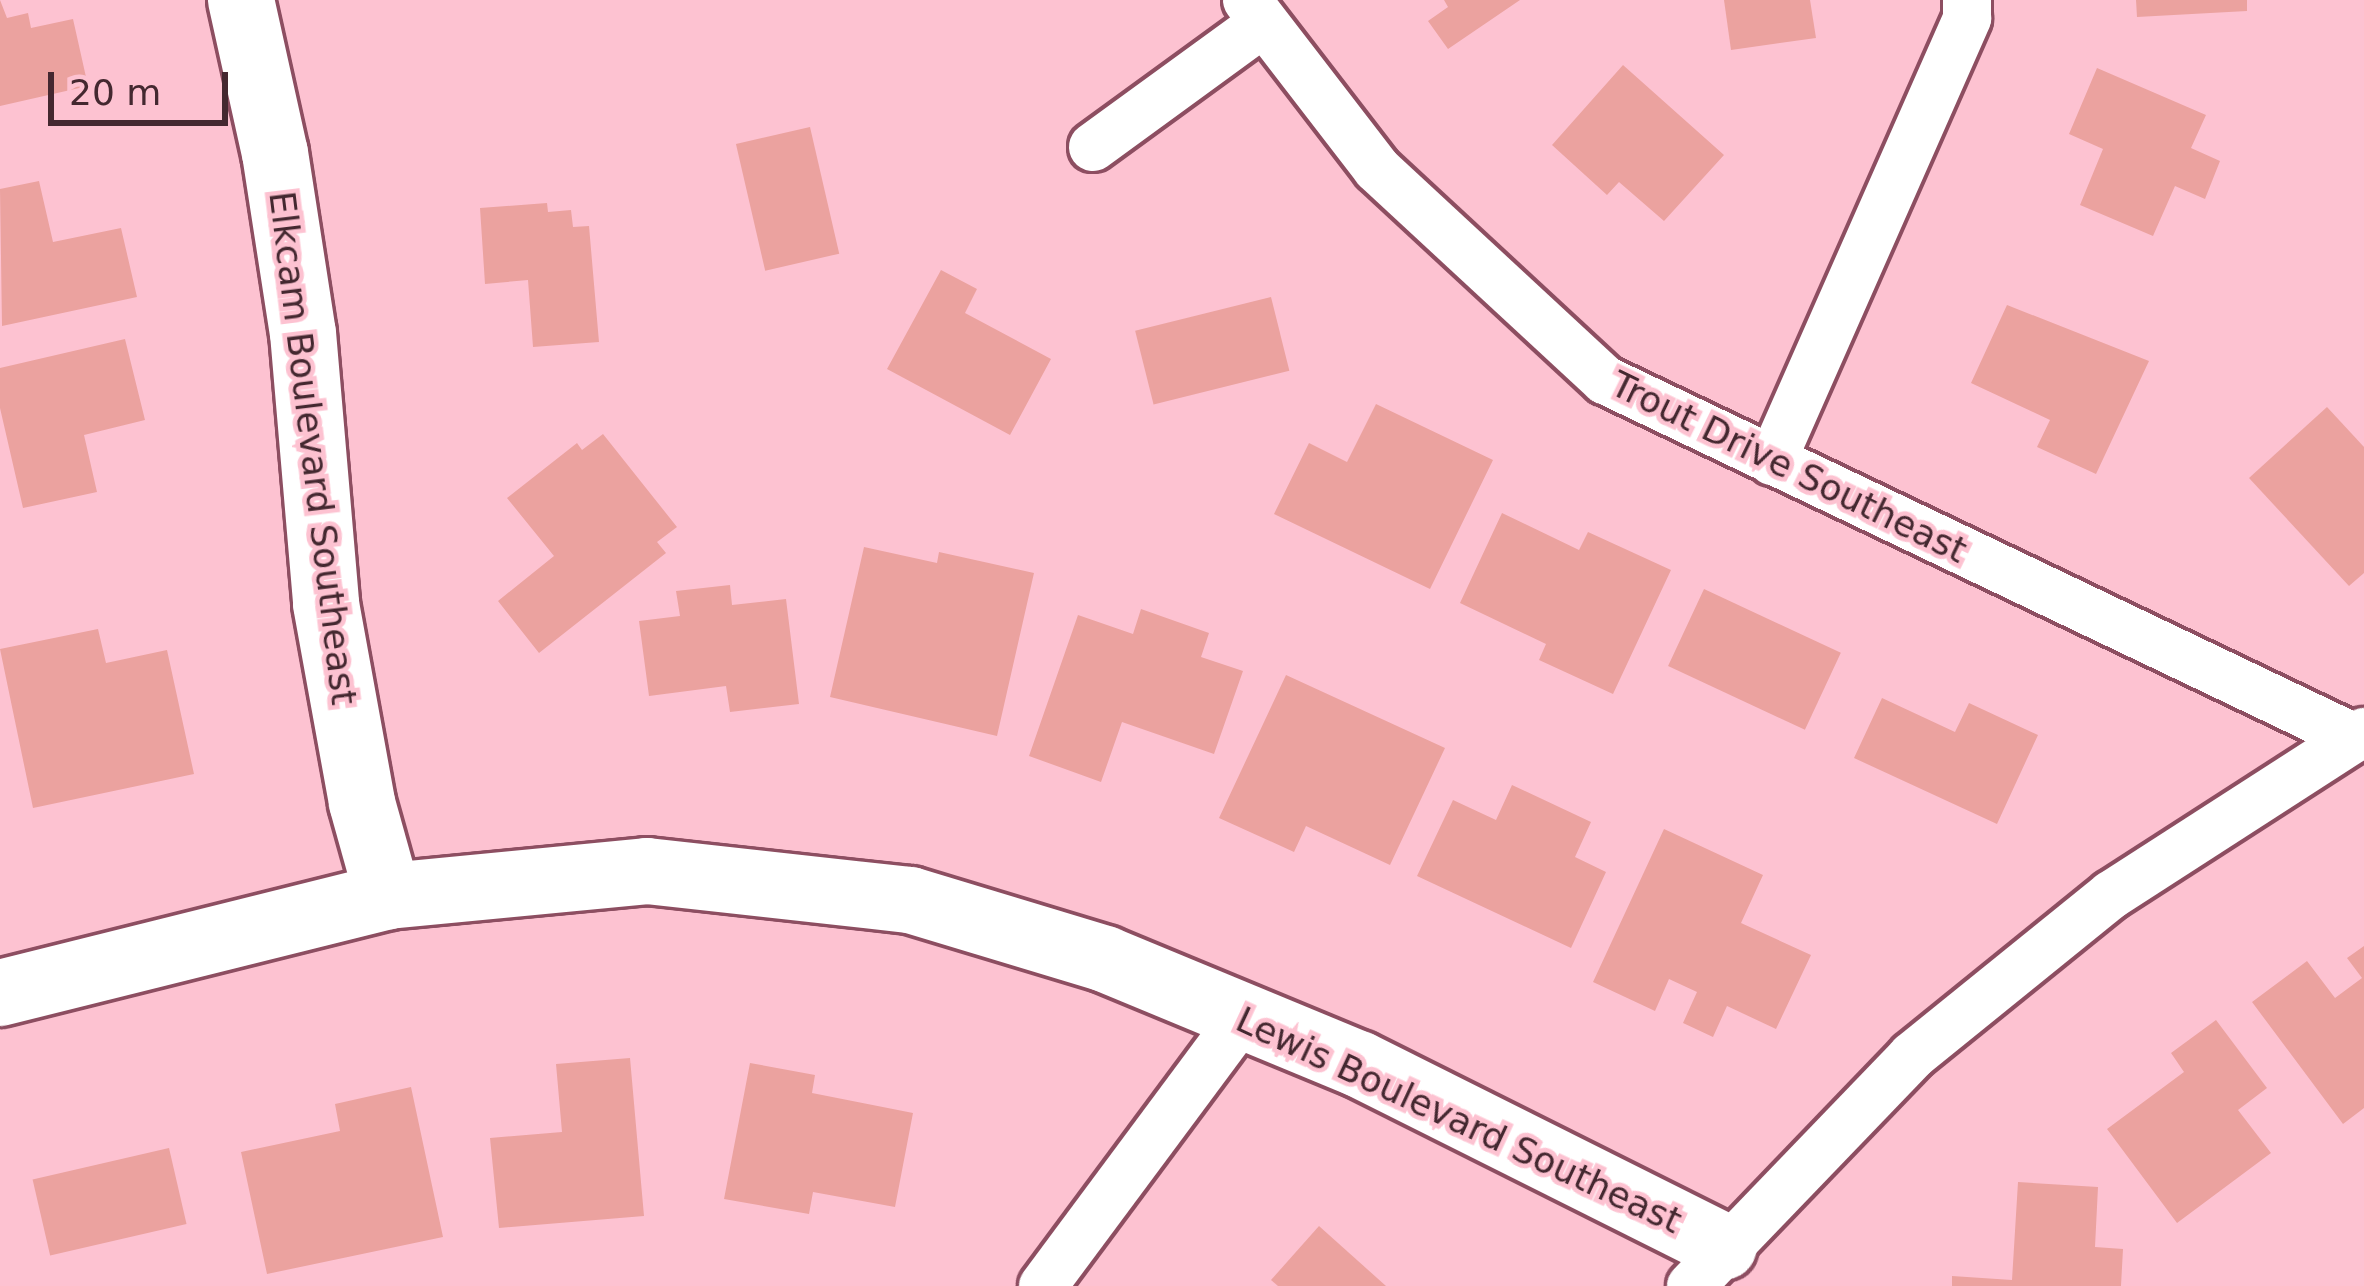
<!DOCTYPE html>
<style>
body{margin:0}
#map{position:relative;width:2364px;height:1286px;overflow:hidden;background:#fdc2d1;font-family:"DejaVu Sans",sans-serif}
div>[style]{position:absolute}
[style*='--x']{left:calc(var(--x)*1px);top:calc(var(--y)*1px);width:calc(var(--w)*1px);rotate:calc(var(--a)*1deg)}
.building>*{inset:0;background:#eba29f;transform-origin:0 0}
.roads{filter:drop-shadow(3px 0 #8d4e61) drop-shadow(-3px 0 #8d4e61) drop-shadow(0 3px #8d4e61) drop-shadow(0 -3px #8d4e61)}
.street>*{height:48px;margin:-24px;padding:0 24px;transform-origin:24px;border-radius:24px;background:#fff}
.secondary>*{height:66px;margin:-33px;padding:0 33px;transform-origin:33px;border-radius:33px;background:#fff}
span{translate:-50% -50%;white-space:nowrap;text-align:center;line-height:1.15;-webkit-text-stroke:9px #fdc2d1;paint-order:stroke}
.street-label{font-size:36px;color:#442830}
.scale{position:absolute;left:48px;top:72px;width:180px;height:54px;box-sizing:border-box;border:6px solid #442830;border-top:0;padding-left:15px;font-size:36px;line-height:42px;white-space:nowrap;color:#442830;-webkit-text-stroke:9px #fdc2d1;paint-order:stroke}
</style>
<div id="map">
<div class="building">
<div style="clip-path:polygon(0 0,7px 18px,28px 13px,31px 28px,73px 19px,88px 86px,0 106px)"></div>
<div style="clip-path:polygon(1444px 0,1520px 0,1448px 49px,1428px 21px,1448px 7px)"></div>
<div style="clip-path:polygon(1724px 0,1810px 0,1816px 38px,1731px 50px)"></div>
<div style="clip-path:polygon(2136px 0,2247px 0,2247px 11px,2137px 17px)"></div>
<div style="clip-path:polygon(1623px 65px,1724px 155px,1664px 221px,1619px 182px,1607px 195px,1552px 145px)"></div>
<div style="clip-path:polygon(2097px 68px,2206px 115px,2191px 148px,2220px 161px,2205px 199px,2175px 186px,2153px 236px,2080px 205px,2103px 149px,2069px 134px)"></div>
<div style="left:810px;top:127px;width:130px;height:76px;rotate:77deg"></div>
<div style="clip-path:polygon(39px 181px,53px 242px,121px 228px,137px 297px,2px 326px,0 189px)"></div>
<div style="clip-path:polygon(547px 203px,548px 212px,571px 210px,573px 227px,589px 226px,599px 342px,533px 347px,528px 280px,485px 284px,480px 208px)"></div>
<div style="clip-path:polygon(941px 270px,977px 289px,965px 313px,1051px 359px,1010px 435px,887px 369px)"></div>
<div style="left:1271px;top:297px;width:76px;height:140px;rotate:76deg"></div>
<div style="clip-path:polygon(2007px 305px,2149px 361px,2096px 474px,2037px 447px,2050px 420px,1971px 383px)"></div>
<div style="clip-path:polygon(125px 339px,145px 420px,84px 435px,97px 492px,23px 508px,0 408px,0 368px)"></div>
<div style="clip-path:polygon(1376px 404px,1493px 460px,1430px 589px,1274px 514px,1309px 443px,1347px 462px)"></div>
<div style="clip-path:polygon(2327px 407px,2364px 447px,2364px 573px,2349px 586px,2249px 478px)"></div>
<div style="clip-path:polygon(603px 434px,677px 527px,657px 542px,666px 553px,539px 653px,498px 601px,554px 556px,507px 498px,577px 443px,582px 450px)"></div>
<div style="clip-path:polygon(1502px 513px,1579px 550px,1588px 532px,1671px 570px,1613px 694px,1539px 660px,1546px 644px,1460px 603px)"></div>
<div style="clip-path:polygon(864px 547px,937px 563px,939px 552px,1034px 573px,997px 736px,830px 697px)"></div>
<div style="clip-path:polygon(730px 585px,732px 605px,786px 599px,799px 704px,730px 712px,726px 686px,649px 696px,639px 621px,680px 616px,676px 591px)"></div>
<div style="left:1704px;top:589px;width:151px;height:85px;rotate:25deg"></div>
<div style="clip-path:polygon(1141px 609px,1209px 633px,1201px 657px,1243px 671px,1214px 754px,1122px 722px,1101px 782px,1029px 756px,1078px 615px,1133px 634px)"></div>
<div style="clip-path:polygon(98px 629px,106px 663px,167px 650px,194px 774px,33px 808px,0 649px)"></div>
<div style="clip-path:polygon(1286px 675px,1445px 748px,1390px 865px,1306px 826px,1294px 852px,1219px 818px)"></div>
<div style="clip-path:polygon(1882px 698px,1955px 732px,1969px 703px,2038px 735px,1997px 824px,1854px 758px)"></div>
<div style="clip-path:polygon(1512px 785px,1591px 822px,1575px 857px,1606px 872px,1571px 948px,1417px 876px,1453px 800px,1496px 820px)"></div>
<div style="clip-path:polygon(1664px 829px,1763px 875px,1741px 923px,1811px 955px,1776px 1029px,1727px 1006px,1713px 1037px,1683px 1023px,1697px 992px,1669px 979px,1655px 1011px,1593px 982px)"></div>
<div style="clip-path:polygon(2364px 946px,2364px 1108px,2343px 1124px,2252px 1002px,2307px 961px,2335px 998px,2362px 978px,2347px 958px)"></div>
<div style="clip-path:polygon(2216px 1020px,2267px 1088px,2238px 1110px,2271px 1153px,2177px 1223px,2107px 1129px,2184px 1072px,2171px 1053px)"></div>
<div style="clip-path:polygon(630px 1058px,644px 1216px,499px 1228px,490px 1138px,562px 1132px,556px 1064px)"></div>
<div style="clip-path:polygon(750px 1063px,815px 1075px,812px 1093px,913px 1113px,895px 1207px,813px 1192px,809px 1214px,724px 1199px)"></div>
<div style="clip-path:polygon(411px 1087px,443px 1237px,267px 1274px,241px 1152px,340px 1131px,335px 1104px)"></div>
<div style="left:169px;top:1148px;width:78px;height:140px;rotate:77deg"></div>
<div style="clip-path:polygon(2018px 1182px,2098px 1187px,2095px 1247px,2123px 1249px,2121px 1286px,1952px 1286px,1952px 1276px,2012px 1280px)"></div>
<div style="clip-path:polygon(1319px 1226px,1386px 1286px,1278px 1286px,1271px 1280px)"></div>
</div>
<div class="roads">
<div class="street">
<div style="--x:1247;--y:0;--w:213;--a:52.4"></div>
<div style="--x:1377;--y:169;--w:311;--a:42.8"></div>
<div style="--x:1605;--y:380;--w:831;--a:25.52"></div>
<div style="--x:1093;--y:147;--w:210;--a:-36.1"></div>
<div style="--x:1772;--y:461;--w:484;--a:-66.2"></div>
<div style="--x:1967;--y:18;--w:18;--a:-90"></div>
<div style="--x:1043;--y:1286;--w:335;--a:-53.4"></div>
<div style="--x:1691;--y:1286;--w:319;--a:-46.1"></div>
<div style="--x:1912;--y:1056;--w:256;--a:-39"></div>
<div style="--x:2111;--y:895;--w:301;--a:-32.8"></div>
</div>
<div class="secondary">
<div style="--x:241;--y:0;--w:157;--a:77.5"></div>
<div style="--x:275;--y:153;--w:182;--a:81.2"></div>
<div style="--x:303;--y:333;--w:272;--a:85.1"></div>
<div style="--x:326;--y:604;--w:202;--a:79.7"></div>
<div style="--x:362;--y:803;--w:97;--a:74.4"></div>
<div style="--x:0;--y:993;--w:400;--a:-14"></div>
<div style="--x:388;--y:896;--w:260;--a:-5.5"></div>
<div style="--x:647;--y:871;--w:265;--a:6.3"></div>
<div style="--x:910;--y:900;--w:204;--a:16.8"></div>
<div style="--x:1105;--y:959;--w:275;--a:22.5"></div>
<div style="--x:1359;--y:1064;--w:408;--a:26.6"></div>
</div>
</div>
<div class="street-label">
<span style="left:313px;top:448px;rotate:83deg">Elkcam Boulevard Southeast</span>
<span style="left:1789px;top:467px;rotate:26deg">Trout Drive Southeast</span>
<span style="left:1459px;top:1120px;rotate:25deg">Lewis Boulevard Southeast</span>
</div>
<div class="scale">20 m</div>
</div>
